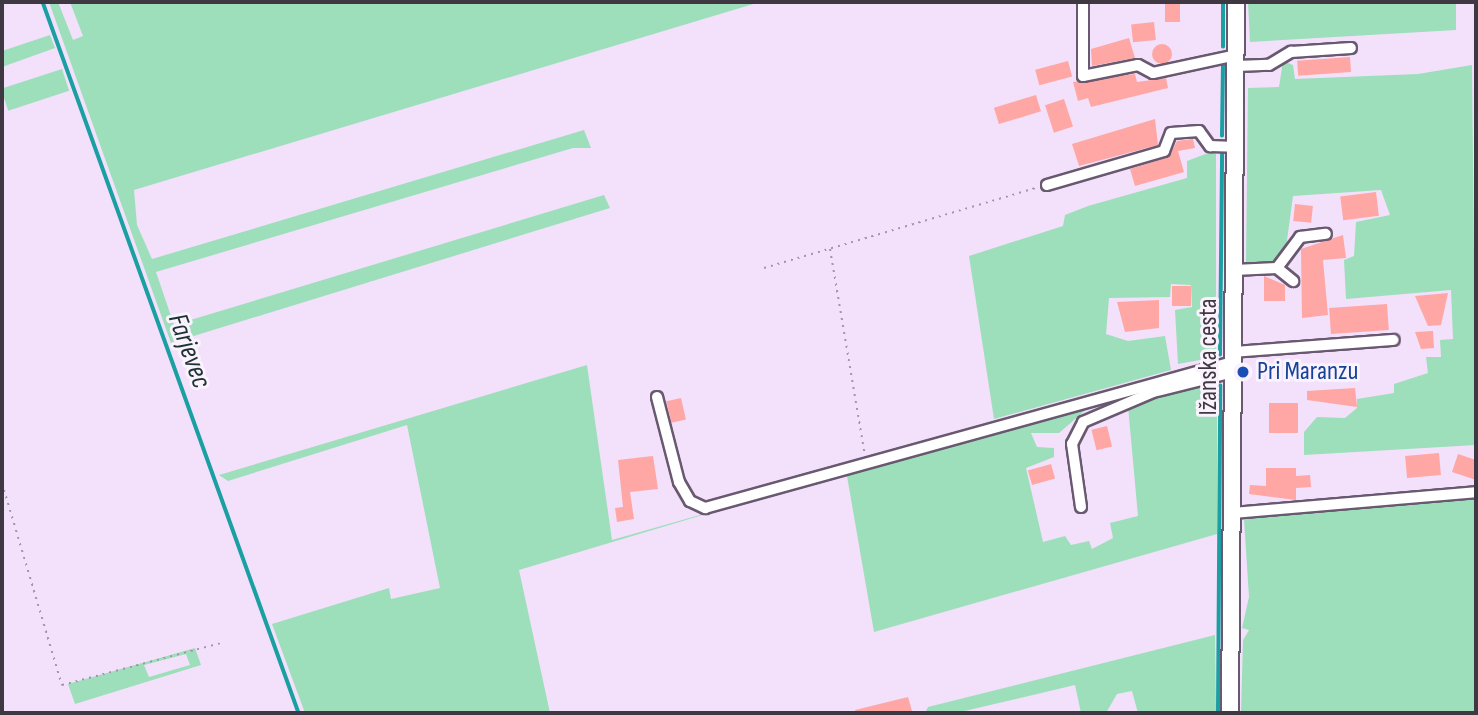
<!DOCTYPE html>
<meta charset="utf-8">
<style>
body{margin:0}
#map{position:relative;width:1478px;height:715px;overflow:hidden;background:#f3e0fb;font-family:"Sofia Sans Condensed",sans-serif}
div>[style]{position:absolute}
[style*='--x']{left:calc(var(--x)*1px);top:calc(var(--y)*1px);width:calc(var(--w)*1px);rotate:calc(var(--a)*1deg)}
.green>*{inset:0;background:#9cdfba;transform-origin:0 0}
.stream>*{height:3.5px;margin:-1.75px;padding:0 1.75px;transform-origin:1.75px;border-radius:1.75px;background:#1a9fa2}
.building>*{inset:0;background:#ffa7a4;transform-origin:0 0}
.round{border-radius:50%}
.path>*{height:2px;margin-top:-1px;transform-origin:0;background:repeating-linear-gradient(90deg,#a395a9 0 2px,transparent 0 7px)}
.roads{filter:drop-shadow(2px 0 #695970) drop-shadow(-2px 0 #695970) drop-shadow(0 2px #695970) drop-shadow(0 -2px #695970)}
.street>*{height:10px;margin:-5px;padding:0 5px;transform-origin:5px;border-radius:5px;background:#fff}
.secondary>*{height:16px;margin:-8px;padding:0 8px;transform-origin:8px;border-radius:8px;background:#fff}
.dots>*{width:19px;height:19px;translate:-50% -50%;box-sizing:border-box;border:4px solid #faf2fd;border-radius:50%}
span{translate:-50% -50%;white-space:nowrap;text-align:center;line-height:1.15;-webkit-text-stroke:6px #faf2fd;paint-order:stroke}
.street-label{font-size:26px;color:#3f3843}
.transit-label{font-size:26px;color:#164399}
.left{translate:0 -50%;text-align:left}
.water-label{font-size:28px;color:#1d3233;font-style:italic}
.frame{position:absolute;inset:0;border:4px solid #3f3843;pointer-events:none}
</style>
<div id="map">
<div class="green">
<div style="clip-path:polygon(49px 2px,58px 2px,73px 40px,83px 36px,70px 2px,760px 2px,134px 190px,137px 225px,152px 259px,584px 130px,591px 148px,573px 148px,156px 272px,174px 325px,604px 195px,610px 208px,171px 343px)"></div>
<div style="clip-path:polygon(1248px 2px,1456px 2px,1456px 30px,1250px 42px)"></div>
<div style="clip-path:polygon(50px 35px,55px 48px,2px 67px,2px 51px)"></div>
<div style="clip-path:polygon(1283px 61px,1293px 65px,1295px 79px,1418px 74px,1472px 65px,1476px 445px,1304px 455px,1304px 432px,1317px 417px,1345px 418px,1357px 408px,1357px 399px,1394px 393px,1394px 384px,1428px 373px,1426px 357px,1441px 357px,1440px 340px,1453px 339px,1451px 290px,1346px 299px,1344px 260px,1354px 256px,1356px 222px,1390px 215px,1381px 190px,1293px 196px,1285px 255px,1273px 264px,1246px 262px,1248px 88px,1279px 87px)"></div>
<div style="left:62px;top:69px;width:23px;height:64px;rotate:72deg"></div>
<div style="clip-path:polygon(1216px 150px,1216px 357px,1178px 364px,1175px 310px,1192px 307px,1191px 285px,1171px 284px,1170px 297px,1109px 298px,1106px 334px,1128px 341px,1165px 336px,1171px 370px,994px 419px,969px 256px,1063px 226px,1065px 215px,1088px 206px,1187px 178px,1187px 161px)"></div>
<div style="clip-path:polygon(587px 365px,612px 540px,756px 499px,519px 570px,550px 713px,305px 713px,272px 624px,389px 588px,391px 599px,440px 588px,407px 425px,228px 481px,219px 475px)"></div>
<div style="clip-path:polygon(1207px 383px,1209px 393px,1217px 394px,1217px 534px,874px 632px,847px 476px,780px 488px,1133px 388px,1135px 394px,1089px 407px,1059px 433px,1031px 433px,1037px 447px,1054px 448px,1054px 457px,1026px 468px,1043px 542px,1065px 536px,1071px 545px,1089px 541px,1092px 549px,1113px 538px,1110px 523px,1138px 516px,1128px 406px)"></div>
<div style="clip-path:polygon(1476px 497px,1476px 713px,1241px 713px,1243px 640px,1249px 630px,1242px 628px,1249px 597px,1244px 519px)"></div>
<div style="clip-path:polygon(1215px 635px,1216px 713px,1138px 713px,1132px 691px,1117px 694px,1106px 713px,1081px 713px,1075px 685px,956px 713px,925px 713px,928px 707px)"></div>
<div style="clip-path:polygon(evenodd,195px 648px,201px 665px,75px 704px,68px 684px,195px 648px,186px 654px,190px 665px,149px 677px,144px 665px,186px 654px)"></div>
</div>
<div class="stream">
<div style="--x:43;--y:2;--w:756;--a:70.2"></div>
<div style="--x:1223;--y:47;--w:45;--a:-90"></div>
<div style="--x:1222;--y:136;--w:71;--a:-89.2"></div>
<div style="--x:1220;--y:355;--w:201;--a:-89.4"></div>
<div style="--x:1218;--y:713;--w:327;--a:-89.6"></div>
</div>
<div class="building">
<div style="left:1165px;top:2px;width:15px;height:20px"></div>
<div style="left:1154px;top:22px;width:18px;height:23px;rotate:84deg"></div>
<div style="clip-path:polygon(1129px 38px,1135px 58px,1092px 66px,1091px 49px)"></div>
<div class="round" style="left:1152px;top:44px;width:20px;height:20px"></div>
<div style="left:1350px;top:57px;width:15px;height:53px;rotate:86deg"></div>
<div style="left:1068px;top:61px;width:16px;height:34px;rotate:75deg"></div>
<div style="clip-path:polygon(1135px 74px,1137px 82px,1166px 78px,1168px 88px,1091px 107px,1088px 98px,1078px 101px,1073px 82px)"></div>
<div style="left:1036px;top:95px;width:17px;height:44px;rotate:73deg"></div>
<div style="left:1064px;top:99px;width:29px;height:20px;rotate:72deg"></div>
<div style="clip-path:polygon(1155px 119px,1158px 145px,1079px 166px,1072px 144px)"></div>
<div style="clip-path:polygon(1193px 139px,1195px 148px,1178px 151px,1184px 172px,1135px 186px,1130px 169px,1169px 157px,1177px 141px)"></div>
<div style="left:1376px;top:192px;width:24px;height:36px;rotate:83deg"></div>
<div style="left:1295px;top:204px;width:18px;height:17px;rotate:6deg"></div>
<div style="clip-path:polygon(1343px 235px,1346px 258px,1323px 260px,1328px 315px,1302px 318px,1301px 249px)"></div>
<div style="clip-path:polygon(1264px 276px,1285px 285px,1285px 301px,1264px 301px)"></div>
<div style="left:1172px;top:286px;width:19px;height:20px"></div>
<div style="clip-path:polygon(1448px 293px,1441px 325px,1428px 326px,1415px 296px)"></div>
<div style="clip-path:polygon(1159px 300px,1159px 328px,1125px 332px,1117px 302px)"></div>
<div style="left:1387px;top:304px;width:26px;height:58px;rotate:86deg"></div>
<div style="clip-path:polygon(1433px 331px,1434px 348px,1421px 349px,1415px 332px)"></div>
<div style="clip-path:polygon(1355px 388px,1357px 407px,1307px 400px,1307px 391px)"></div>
<div style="left:681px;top:398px;width:22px;height:15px;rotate:77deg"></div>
<div style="left:1269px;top:403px;width:29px;height:30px"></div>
<div style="left:1107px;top:426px;width:21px;height:16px;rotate:76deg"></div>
<div style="left:1439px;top:453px;width:22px;height:34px;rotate:85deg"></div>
<div style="clip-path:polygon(1458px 454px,1476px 460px,1476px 480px,1452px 472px)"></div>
<div style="clip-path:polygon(653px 456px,658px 489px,630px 492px,634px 519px,617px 522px,615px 508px,623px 507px,618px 460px)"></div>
<div style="left:1051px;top:464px;width:15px;height:24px;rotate:74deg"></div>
<div style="clip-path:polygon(1266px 468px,1296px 468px,1296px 476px,1310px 475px,1311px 487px,1296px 488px,1296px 500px,1249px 494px,1250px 485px,1266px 486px)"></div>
<div style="clip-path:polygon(908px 697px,912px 711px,856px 713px,855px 710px)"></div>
</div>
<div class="path">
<div style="--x:830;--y:249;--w:205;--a:80.4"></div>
<div style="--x:764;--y:268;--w:284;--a:-16.4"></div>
<div style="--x:2;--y:483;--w:211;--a:73.5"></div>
<div style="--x:62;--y:685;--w:164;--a:-14.8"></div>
</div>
<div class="roads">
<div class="street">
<div style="--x:1083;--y:2;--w:74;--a:90"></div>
<div style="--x:1083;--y:76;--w:56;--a:-11.3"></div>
<div style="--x:1138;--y:65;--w:17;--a:28"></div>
<div style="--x:1153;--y:73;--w:85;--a:-12.2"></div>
<div style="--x:1236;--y:66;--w:33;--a:-2"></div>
<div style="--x:1269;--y:65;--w:26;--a:-31"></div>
<div style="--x:1291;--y:52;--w:60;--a:-3.8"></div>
<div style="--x:1047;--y:185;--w:122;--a:-16.2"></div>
<div style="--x:1164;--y:151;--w:19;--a:-69"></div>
<div style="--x:1171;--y:133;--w:28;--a:-4"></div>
<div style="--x:1199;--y:131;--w:19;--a:54"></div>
<div style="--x:1210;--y:146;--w:25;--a:2"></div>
<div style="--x:1277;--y:268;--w:21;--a:39"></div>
<div style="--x:1234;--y:270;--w:43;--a:-2.7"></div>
<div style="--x:1277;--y:268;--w:39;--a:-53"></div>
<div style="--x:1300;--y:237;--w:26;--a:-7"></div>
<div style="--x:1233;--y:352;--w:161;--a:-4.3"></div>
<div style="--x:657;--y:397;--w:88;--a:75.5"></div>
<div style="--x:679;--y:482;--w:22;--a:60"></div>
<div style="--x:690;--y:501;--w:17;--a:25"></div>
<div style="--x:705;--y:508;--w:548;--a:-15.46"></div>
<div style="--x:1081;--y:507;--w:64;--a:-98.1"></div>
<div style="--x:1072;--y:444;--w:25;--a:-63"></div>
<div style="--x:1083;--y:422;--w:76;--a:-23.2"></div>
<div style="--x:1153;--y:392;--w:82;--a:-14"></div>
<div style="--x:1232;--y:513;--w:245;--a:-4.9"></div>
</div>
<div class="secondary">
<div style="--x:1230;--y:713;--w:711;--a:-89.52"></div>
</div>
</div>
<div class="dots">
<div style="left:1243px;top:372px;background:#1a4fb4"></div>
</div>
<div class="street-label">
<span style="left:1209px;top:357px;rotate:-90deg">Ižanska cesta</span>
</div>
<div class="transit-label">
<span class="left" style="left:1257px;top:372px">Pri Maranzu</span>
</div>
<div class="water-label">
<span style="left:189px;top:351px;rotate:70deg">Farjevec</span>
</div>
<div class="frame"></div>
</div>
